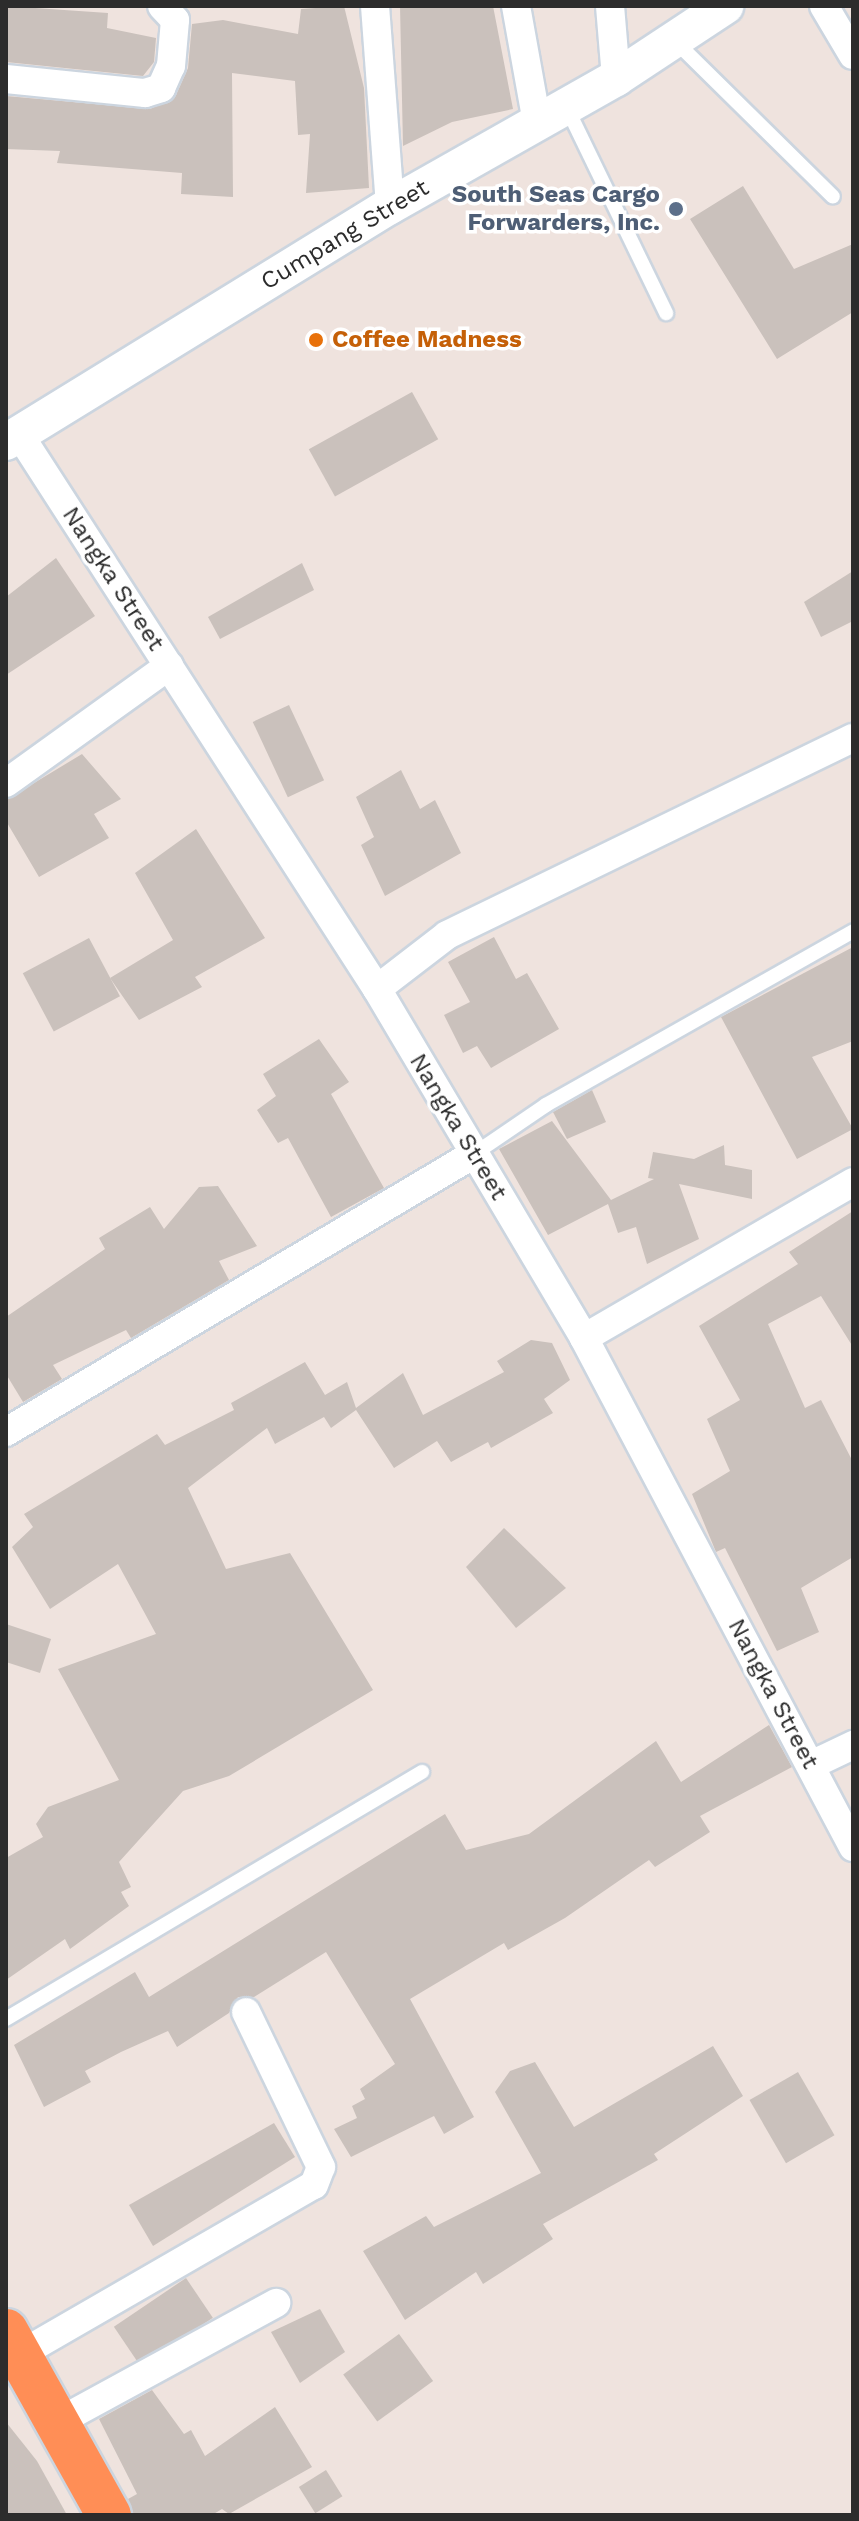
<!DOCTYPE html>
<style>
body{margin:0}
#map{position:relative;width:859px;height:2521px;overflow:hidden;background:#efe3de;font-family:"Work Sans",sans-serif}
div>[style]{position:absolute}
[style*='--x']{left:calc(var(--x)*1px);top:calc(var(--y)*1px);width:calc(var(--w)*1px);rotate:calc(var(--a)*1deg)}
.building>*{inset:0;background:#cac1bc;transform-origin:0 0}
.roads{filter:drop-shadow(2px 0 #ccd5df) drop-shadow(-2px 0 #ccd5df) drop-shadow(0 2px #ccd5df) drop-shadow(0 -2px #ccd5df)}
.service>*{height:14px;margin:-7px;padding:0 7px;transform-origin:7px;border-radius:7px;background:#fff}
.minor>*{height:28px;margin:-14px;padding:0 14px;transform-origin:14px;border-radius:14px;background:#fff}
.tertiary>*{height:36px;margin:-18px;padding:0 18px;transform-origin:18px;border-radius:18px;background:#fff}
.trunk>*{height:44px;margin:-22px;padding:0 22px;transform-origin:22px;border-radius:22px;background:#ff8e56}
.dots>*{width:22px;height:22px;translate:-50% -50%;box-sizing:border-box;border:4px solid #fff;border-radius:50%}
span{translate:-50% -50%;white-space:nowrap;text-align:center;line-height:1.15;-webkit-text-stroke:7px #fff;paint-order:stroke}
.service-label{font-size:24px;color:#4e5e75;font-weight:700}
.right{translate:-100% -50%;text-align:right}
.street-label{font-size:24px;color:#2c2c2c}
.food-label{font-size:24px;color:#c56008;font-weight:700}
.left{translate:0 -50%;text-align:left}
.frame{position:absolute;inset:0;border:8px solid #2c2c2c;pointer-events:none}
</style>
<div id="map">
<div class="building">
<div style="clip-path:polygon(6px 6px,108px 13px,107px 28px,156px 38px,154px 62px,143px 76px,6px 62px)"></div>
<div style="clip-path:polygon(344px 6px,364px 88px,369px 188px,306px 193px,310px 134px,298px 135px,295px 81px,232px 73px,233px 197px,181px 194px,182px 173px,57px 163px,60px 151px,6px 149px,6px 96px,150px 109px,176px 95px,188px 68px,192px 24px,223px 20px,298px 34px,301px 9px)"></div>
<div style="clip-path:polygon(400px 6px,493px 6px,513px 109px,452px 122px,403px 146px)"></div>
<div style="clip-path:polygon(743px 186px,794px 269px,853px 244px,853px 312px,777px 359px,690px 219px)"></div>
<div style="left:412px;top:392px;width:54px;height:118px;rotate:61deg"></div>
<div style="clip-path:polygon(56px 558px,95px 616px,6px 675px,6px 597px)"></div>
<div style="clip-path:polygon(302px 563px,314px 590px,220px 639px,208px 617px)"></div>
<div style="clip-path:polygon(853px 571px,853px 621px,821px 637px,804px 602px)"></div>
<div style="left:289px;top:705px;width:83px;height:40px;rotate:65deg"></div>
<div style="clip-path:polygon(82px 754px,121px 799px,94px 814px,109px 838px,39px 877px,6px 821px,6px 800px)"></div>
<div style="clip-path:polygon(401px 770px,420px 809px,435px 800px,461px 853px,385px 896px,361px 845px,374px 837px,356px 797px)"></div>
<div style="clip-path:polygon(196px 829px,265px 938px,195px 977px,202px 987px,139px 1020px,110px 978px,173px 940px,135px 873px)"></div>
<div style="clip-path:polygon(494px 937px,516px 979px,527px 973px,559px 1029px,491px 1068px,477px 1046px,463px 1053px,444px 1015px,470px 1002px,448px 962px)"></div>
<div style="left:89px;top:938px;width:66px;height:75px;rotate:62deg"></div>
<div style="clip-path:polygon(853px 947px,853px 1041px,812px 1057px,853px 1129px,797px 1159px,721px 1017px)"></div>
<div style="clip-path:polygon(319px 1039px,349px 1082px,331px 1094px,384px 1188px,331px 1217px,288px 1138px,278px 1143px,257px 1110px,276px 1096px,263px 1074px)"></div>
<div style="clip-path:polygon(592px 1090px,606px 1122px,567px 1139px,553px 1112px)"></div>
<div style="clip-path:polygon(552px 1121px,611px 1200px,654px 1179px,648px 1178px,653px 1152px,694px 1159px,724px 1145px,725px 1165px,752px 1170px,752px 1199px,679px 1184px,699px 1239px,647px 1264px,636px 1227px,618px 1233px,608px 1204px,548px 1235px,499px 1149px)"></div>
<div style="clip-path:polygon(218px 1186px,257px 1246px,219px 1261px,229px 1280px,131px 1338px,126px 1330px,53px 1365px,62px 1379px,23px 1402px,6px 1374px,6px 1317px,105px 1249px,99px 1238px,150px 1207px,164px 1229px,199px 1187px)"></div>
<div style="clip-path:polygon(853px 1211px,853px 1347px,821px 1296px,768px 1324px,805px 1408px,821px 1400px,853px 1462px,853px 1557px,801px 1588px,819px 1632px,777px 1651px,725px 1548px,716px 1552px,692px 1494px,730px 1471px,707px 1419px,740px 1400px,699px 1326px,798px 1264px,789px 1252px)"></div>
<div style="clip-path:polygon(531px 1340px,552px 1343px,570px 1380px,544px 1399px,553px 1413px,491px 1448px,488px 1442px,451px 1462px,437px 1441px,394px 1468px,356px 1410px,331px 1428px,324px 1417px,275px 1444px,267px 1428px,188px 1488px,226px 1569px,290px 1553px,373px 1690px,229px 1776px,183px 1791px,119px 1862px,131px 1887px,121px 1892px,129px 1906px,70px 1949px,65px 1939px,6px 1980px,6px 1858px,43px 1837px,36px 1824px,48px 1807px,119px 1780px,58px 1669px,156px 1634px,118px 1564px,50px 1609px,12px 1547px,33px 1527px,24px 1514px,157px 1434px,165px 1445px,234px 1410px,231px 1403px,305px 1362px,325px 1395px,347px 1382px,356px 1408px,403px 1373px,423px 1415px,504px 1372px,497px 1361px)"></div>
<div style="clip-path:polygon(504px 1528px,566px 1588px,516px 1628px,466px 1567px)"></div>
<div style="clip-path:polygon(6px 1624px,51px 1639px,40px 1673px,6px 1662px)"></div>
<div style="clip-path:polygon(769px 1725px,792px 1767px,700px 1816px,710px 1832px,655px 1867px,649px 1860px,565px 1918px,508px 1950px,504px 1943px,410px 1999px,474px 2117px,444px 2134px,434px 2116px,351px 2157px,334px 2129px,357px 2118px,352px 2106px,365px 2099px,360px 2089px,395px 2064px,326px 1952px,254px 1997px,238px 1997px,229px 2013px,177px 2047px,168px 2031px,121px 2052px,85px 2071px,91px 2082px,44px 2107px,14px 2045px,135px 1972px,149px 1997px,445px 1814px,466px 1850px,529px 1834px,656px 1741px,681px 1782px)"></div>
<div style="clip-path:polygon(713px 2046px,743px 2096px,654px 2154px,658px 2160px,543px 2224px,553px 2239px,483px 2284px,476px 2272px,405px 2320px,363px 2251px,426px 2216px,434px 2227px,541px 2173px,495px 2092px,510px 2071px,535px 2062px,574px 2127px)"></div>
<div style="left:798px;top:2072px;width:73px;height:56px;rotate:60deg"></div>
<div style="clip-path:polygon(274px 2123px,295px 2157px,153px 2246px,129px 2205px)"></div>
<div style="left:186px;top:2278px;width:48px;height:87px;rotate:56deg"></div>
<div style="clip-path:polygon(320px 2309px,345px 2352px,300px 2383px,271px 2332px)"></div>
<div style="left:399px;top:2334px;width:58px;height:69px;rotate:54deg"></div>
<div style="clip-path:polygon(152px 2390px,184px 2434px,191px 2430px,205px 2456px,275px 2407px,312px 2467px,229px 2514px,222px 2509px,212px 2515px,134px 2515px,128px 2499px,137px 2494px,99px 2419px)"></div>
<div style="clip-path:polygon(6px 2422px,37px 2461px,67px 2515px,6px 2515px)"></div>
<div style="left:326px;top:2470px;width:31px;height:32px;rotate:58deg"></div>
</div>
<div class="roads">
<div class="service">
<div style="--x:674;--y:40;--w:223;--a:44.6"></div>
<div style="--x:567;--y:108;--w:228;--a:64.2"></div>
<div style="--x:474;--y:1154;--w:87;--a:-34.2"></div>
<div style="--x:546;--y:1105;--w:353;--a:-29.5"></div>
<div style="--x:6;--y:2019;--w:484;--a:-30.7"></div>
</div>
<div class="minor">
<div style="--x:375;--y:6;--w:201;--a:85.7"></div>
<div style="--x:516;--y:6;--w:119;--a:79.8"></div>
<div style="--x:610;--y:6;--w:72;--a:85.2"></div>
<div style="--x:824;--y:6;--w:57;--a:59.4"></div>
<div style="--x:6;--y:79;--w:140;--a:5.8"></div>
<div style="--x:145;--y:93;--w:17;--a:-17"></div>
<div style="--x:161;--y:88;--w:24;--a:-66"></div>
<div style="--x:171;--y:66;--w:46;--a:-85"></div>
<div style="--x:175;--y:20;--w:19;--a:-133"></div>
<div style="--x:19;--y:434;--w:660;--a:57.18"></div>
<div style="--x:377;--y:989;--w:406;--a:59.3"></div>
<div style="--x:584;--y:1338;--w:576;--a:62.14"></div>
<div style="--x:6;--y:783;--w:201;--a:-35.7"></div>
<div style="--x:377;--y:989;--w:88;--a:-37.6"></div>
<div style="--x:447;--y:935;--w:451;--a:-25.9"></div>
<div style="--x:584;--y:1338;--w:311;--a:-30.1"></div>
<div style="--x:6;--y:1432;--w:544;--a:-30.71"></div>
<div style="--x:811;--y:1765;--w:47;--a:-25.5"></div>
<div style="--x:19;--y:2355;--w:340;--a:-30"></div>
<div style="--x:314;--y:2185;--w:19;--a:-69"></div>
<div style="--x:321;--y:2167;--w:172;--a:-115.8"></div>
<div style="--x:56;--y:2423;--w:251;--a:-28.6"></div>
</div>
<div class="tertiary">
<div style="--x:6;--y:442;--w:451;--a:-31.6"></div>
<div style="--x:390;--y:206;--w:260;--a:-29.5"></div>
<div style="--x:616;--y:78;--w:131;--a:-33.4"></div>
</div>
<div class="trunk">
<div style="--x:6;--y:2331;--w:211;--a:60.8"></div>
</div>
</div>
<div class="dots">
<div style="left:676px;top:209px;background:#5c6f8a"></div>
<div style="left:316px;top:340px;background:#e8710a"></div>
</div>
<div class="service-label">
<span class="right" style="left:660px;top:209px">South Seas Cargo<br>Forwarders, Inc.</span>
</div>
<div class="street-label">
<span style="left:345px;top:235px;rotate:-31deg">Cumpang Street</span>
<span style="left:113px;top:579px;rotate:57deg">Nangka Street</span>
<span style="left:458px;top:1127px;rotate:59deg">Nangka Street</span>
<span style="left:773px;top:1694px;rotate:62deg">Nangka Street</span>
</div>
<div class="food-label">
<span class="left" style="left:332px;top:340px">Coffee Madness</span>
</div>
<div class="frame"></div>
</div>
